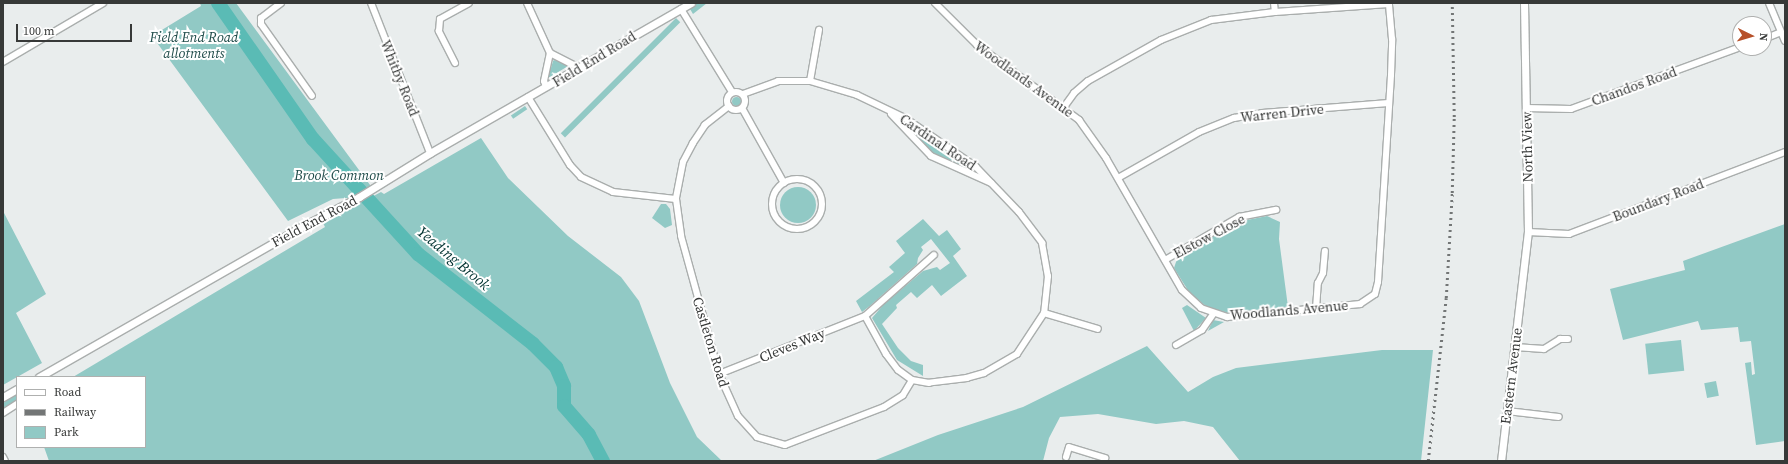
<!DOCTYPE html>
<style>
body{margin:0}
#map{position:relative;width:1788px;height:464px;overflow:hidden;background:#e9eded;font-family:"Source Serif 4",serif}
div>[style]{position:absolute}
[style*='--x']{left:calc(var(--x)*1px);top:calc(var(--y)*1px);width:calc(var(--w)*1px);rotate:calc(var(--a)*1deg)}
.green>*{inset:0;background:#91c9c5;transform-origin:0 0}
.round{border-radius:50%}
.river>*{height:14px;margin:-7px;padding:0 7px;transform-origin:7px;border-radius:7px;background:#5abbb5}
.roads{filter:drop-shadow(1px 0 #aaaead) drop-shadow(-1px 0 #aaaead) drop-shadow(0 1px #aaaead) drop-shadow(0 -1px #aaaead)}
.minor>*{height:6px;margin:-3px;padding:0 3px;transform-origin:3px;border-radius:3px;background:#fff}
.minor>.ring{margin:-3px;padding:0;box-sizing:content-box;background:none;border:6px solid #fff;border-radius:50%}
.tertiary>*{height:7px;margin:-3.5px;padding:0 3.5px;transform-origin:3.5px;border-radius:3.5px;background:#fff}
.rail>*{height:2.5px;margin-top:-1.25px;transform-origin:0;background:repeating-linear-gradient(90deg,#737676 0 2px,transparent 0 6px)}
span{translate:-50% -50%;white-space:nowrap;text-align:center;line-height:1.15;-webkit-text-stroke:4px #fff;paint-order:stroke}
.park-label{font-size:14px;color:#204c4a;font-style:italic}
.street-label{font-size:14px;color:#373938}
.water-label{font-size:15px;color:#013230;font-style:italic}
.frame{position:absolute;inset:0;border:4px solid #373938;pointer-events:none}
.legend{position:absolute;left:16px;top:376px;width:130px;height:72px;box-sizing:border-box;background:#fff;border:1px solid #afb0af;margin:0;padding:5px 7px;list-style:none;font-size:12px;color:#373938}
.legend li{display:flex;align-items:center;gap:8px;height:20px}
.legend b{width:20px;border:1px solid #afb0af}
.north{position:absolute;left:1732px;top:16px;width:40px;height:40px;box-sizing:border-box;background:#fff;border:1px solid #afb0af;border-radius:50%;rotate:95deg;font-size:11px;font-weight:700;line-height:16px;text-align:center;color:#373938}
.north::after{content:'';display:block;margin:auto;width:14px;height:18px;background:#b75029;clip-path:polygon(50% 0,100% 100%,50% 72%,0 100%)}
.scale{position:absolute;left:16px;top:24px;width:116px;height:18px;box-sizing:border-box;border:2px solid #373938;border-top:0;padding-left:5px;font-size:12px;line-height:14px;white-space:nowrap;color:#373938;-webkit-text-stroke:3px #fff;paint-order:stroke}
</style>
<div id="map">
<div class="green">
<div style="clip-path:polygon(200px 3px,236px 3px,373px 189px,359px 197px,333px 199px,288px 221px,152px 36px,201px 6px)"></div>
<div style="clip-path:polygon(697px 3px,707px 3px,693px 14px,690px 9px)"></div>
<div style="left:676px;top:18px;width:6px;height:163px;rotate:45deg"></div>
<div style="clip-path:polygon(554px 60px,570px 65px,548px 78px,553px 61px)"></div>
<div class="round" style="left:731.5px;top:96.5px;width:9px;height:9px"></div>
<div style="left:525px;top:106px;width:4px;height:17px;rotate:56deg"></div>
<div style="clip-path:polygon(907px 123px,969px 164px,978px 173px,935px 156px,908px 128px)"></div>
<div style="clip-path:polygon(481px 138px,508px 178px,568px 236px,621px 277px,639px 301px,670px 383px,697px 437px,722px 461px,49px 461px,44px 447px,145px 447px,145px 377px,73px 377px,325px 227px,323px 223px,381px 192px,384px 194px)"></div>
<div class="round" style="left:780px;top:187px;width:36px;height:36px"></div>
<div style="clip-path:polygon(661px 204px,666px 204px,670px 209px,672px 225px,665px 228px,652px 218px)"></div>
<div style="clip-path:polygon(3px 211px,46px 294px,16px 313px,42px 363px,3px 385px)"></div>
<div style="clip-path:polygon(1267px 216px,1280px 222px,1279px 239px,1288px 307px,1228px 313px,1207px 307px,1189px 292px,1174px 268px,1178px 256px,1237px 222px)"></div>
<div style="clip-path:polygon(923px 219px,939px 236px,947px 230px,961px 249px,953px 256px,967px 276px,941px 296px,932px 285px,917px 298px,911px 292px,896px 305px,897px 308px,882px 324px,898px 348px,911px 361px,923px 365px,923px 376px,897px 360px,872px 318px,884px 304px,923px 271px,937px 267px,940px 270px,950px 263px,931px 239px,921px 247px,923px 250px,918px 258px,917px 264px,871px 305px,862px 312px,856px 301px,894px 272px,889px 267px,905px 253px,896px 241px)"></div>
<div style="clip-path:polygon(1785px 224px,1785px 441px,1756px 445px,1745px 363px,1751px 362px,1752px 375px,1755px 374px,1751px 341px,1740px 342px,1738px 327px,1701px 330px,1698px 321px,1623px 340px,1610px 289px,1685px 270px,1683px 261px)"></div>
<div style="clip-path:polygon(1187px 305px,1206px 318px,1194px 331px,1182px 308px)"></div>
<div style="clip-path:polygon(1213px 320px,1224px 322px,1208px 331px)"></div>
<div style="left:1681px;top:340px;width:31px;height:36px;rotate:84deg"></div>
<div style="clip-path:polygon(1147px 346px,1188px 392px,1213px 377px,1236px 368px,1382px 350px,1433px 350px,1421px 461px,1240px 461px,1213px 427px,1184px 421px,1156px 424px,1098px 414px,1060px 417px,1049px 438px,1043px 461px,873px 461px,938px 435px,1023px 407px)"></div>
<div style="left:1716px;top:381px;width:15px;height:12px;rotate:79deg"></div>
<div style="clip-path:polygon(17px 394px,17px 400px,3px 408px,3px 403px)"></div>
</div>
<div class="river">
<div style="--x:218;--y:3;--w:166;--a:55.1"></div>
<div style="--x:313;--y:139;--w:156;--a:47.6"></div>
<div style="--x:418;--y:254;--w:146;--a:38"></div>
<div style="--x:533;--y:344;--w:33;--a:45"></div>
<div style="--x:556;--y:367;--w:21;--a:67"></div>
<div style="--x:564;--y:386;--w:20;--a:90"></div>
<div style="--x:564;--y:406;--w:38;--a:49"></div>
<div style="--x:589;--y:435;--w:30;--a:62"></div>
</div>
<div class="roads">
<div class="minor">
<div style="--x:281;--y:3;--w:25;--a:143"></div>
<div style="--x:261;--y:18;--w:6;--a:90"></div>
<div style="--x:261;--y:24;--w:88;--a:54.7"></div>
<div style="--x:371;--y:3;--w:161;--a:68.5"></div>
<div style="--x:527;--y:3;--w:55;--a:65.3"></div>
<div style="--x:550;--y:53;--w:33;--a:27"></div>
<div style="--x:935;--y:3;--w:59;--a:45"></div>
<div style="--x:977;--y:45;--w:127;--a:36.3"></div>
<div style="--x:1079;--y:120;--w:47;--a:54.6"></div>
<div style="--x:1106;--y:158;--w:152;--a:60.1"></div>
<div style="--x:1182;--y:290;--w:26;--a:43"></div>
<div style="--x:1201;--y:308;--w:28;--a:19"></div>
<div style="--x:1227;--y:317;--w:134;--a:-5.6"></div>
<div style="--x:1360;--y:304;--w:18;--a:-34"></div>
<div style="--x:1375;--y:294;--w:12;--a:-76"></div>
<div style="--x:1378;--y:282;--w:207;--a:-86.4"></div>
<div style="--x:1391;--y:75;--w:36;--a:-88"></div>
<div style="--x:1392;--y:39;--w:36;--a:-95"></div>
<div style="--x:1274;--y:3;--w:9;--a:84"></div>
<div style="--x:1769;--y:3;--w:41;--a:67.2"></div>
<div style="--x:681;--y:9;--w:97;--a:58.4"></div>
<div style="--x:1764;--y:39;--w:18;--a:-22"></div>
<div style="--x:3;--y:62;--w:116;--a:-30.5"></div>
<div style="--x:455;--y:63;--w:36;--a:-117"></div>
<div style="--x:439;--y:31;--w:12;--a:-85"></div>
<div style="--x:440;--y:19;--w:33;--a:-29"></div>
<div style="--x:810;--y:81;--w:52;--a:-80"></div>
<div style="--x:546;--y:87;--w:6;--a:-108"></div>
<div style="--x:544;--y:81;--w:29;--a:-78"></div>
<div class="ring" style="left:727px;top:92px;width:12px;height:12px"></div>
<div style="--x:743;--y:94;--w:37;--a:-20"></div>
<div style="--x:778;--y:81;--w:32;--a:0"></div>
<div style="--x:810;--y:81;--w:49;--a:16.6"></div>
<div style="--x:857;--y:95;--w:53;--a:25.6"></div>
<div style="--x:905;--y:118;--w:86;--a:34.6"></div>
<div style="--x:976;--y:167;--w:62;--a:46.3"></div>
<div style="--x:1019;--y:212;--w:39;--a:53"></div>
<div style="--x:1042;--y:243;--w:34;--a:80"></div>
<div style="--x:1048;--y:276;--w:37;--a:96"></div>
<div style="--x:1044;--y:313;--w:49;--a:123.4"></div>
<div style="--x:1017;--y:354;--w:38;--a:150"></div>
<div style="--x:984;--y:373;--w:18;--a:164"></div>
<div style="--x:967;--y:378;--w:38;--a:173"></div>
<div style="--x:929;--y:383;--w:17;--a:-170"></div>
<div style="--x:528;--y:97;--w:80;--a:58.3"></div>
<div style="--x:570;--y:165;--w:16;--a:47"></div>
<div style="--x:581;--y:177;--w:35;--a:25"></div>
<div style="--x:613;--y:192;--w:63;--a:6.3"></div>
<div style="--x:729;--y:106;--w:31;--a:142"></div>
<div style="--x:705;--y:125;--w:22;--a:124"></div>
<div style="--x:693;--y:143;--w:21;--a:118"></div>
<div style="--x:683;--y:162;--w:38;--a:101"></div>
<div style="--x:676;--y:199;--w:37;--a:82"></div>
<div style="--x:681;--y:236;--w:143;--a:74.6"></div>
<div style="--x:719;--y:374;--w:46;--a:65.7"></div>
<div style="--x:738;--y:416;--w:28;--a:48"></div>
<div style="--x:757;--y:437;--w:29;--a:16"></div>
<div style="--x:785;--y:445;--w:106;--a:-21"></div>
<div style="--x:884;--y:407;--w:22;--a:-32"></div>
<div style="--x:903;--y:395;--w:17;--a:-59"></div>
<div style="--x:1064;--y:107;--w:17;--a:-54"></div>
<div style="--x:1074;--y:93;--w:18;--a:-41"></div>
<div style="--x:1088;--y:81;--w:84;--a:-29.3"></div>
<div style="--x:1161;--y:40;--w:54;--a:-21.8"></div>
<div style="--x:1211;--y:20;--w:64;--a:-7.1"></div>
<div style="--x:1275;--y:12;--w:114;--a:-4"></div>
<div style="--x:742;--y:108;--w:86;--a:60.8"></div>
<div style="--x:1526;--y:108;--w:45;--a:1.3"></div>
<div style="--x:1571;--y:109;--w:180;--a:-20.1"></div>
<div style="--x:891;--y:114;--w:58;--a:46.4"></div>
<div style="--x:931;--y:156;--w:66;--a:24.2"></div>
<div style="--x:1118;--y:178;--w:93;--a:-29.6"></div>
<div style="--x:1199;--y:132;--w:38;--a:-22"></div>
<div style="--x:1234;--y:118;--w:28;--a:-10"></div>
<div style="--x:1262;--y:113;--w:127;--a:-4.5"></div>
<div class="ring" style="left:772px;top:179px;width:44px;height:44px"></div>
<div style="--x:1528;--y:232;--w:41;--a:2.8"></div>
<div style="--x:1569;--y:234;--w:231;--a:-20.8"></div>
<div style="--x:1165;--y:260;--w:86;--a:-30.2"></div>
<div style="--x:1239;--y:217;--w:38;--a:-11"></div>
<div style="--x:1316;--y:309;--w:26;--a:-86"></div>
<div style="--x:1318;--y:283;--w:11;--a:-63"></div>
<div style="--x:1323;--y:273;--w:22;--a:-85"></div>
<div style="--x:1044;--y:313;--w:56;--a:16.5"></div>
<div style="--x:1176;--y:345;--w:30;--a:-30"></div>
<div style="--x:1202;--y:330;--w:19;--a:-55"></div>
<div style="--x:1515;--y:347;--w:29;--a:4"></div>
<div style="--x:1544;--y:349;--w:19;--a:-32"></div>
<div style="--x:1560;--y:339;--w:8;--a:0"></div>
<div style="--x:719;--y:374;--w:157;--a:-21.7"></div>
<div style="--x:912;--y:380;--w:17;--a:-144"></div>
<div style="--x:898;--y:370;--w:20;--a:-127"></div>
<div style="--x:886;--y:354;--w:43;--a:-118.9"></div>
<div style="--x:865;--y:316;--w:92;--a:-41.5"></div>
<div style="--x:1507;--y:411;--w:52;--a:6.6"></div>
<div style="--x:3;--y:413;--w:17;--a:-33"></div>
<div style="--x:3;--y:457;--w:4;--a:63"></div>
<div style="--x:1066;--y:457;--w:10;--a:-73"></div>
<div style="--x:1069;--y:447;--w:38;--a:17"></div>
</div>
<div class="tertiary">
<div style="--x:39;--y:377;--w:300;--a:-29.8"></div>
<div style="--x:299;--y:228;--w:68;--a:-27.3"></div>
<div style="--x:359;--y:197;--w:84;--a:-31.8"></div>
<div style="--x:430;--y:153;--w:301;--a:-29.9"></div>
<div style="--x:3;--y:397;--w:16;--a:-30"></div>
<div style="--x:1501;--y:461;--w:231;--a:-83.3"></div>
<div style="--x:1528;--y:232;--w:229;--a:-91"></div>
</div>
</div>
<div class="rail">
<div style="--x:1428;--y:461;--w:164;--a:-83.7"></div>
<div style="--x:1446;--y:298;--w:105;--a:-86.7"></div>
<div style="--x:1452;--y:193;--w:76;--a:-88.5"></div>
<div style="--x:1454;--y:117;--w:114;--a:-91"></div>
</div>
<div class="park-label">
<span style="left:194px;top:45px">Field End Road<br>allotments</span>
<span style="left:339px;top:175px">Brook Common</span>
</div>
<div class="street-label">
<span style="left:594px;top:59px;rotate:-31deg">Field End Road</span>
<span style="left:400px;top:78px;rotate:68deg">Whitby Road</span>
<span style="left:1024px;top:79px;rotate:36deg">Woodlands Avenue</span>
<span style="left:1634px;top:86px;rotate:-20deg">Chandos Road</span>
<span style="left:1282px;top:113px;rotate:-6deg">Warren Drive</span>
<span style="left:938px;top:142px;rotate:34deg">Cardinal Road</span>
<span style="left:1527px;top:147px;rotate:-91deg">North View</span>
<span style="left:1658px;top:200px;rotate:-21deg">Boundary Road</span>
<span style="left:314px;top:221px;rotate:-28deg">Field End Road</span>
<span style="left:1209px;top:236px;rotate:-28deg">Elstow Close</span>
<span style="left:1289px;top:310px;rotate:-5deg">Woodlands Avenue</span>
<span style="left:711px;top:342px;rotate:73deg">Castleton Road</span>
<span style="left:792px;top:345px;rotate:-22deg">Cleves Way</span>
<span style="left:1511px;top:376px;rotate:-83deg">Eastern Avenue</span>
</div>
<div class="water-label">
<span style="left:454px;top:258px;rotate:40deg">Yeading Brook</span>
</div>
<div class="frame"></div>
<ul class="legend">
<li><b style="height:5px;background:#fff"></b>Road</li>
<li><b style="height:5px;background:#737676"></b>Railway</li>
<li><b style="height:11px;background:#91c9c5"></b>Park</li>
</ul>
<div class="north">N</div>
<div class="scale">100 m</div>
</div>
